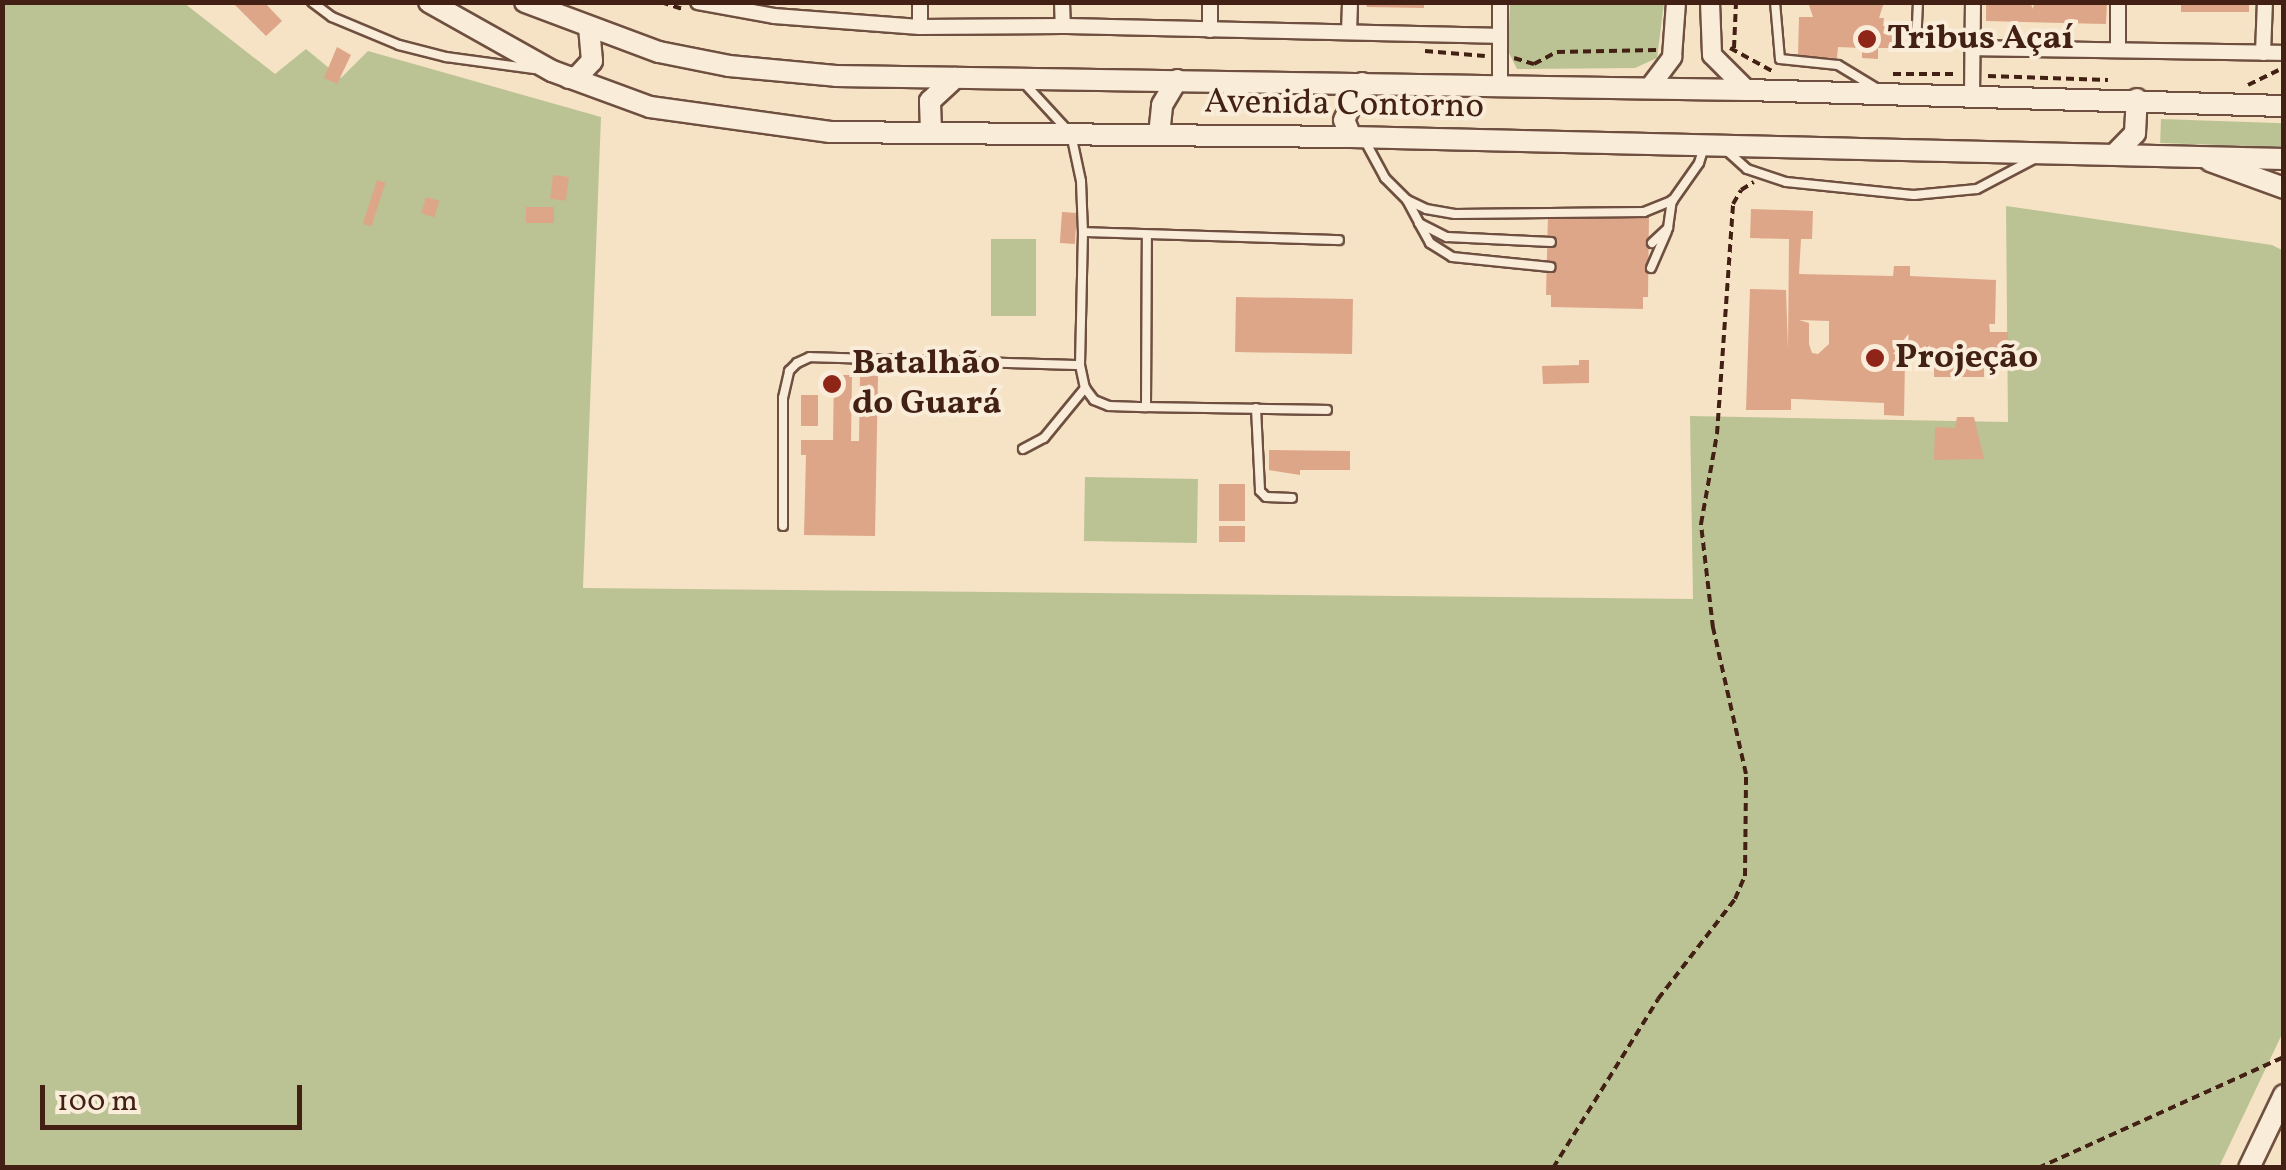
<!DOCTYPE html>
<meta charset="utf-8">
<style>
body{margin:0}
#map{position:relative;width:2286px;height:1170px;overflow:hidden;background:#f6e2c4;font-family:Vollkorn,serif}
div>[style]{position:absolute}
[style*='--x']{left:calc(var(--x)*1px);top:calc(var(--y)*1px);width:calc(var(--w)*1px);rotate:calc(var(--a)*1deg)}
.green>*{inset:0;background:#bbc395;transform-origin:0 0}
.building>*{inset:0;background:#dda688;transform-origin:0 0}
.path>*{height:4px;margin-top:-2px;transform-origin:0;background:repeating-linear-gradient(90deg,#422014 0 8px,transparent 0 13px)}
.roads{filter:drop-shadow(2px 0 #6f5040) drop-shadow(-2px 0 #6f5040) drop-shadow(0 2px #6f5040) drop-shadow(0 -2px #6f5040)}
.service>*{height:8px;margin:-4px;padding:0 4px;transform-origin:4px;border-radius:4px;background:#f9ecd9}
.minor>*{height:14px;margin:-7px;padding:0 7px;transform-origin:7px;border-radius:7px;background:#f9ecd9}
.tertiary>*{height:18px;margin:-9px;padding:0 9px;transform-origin:9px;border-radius:9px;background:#f9ecd9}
.secondary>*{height:20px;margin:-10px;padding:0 10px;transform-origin:10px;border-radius:10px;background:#f9ecd9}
.dots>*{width:28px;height:28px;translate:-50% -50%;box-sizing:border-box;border:5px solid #f9ecd9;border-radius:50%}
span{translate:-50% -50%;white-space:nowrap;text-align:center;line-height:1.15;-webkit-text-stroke:8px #f9ecd9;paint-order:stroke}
.poi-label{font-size:35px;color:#422014;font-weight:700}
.left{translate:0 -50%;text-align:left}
.street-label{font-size:35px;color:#422014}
.frame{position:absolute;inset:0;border:5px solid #422014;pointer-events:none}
.scale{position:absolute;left:40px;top:1085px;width:262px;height:45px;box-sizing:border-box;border:5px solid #422014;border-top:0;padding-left:12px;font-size:30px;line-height:35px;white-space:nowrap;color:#422014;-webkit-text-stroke:8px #f9ecd9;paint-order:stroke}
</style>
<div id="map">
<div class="green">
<div style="clip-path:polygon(2px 3px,184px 3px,275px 74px,306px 49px,341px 78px,368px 51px,601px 117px,583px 588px,1693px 599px,1690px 416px,2008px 422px,2006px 206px,2272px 245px,2284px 251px,2283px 1032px,2219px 1167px,3px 1167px)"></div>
<div style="clip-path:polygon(1510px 3px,1664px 3px,1657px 58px,1635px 68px,1517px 69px,1508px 51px)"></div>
<div style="left:2161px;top:119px;width:122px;height:24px;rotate:2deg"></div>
<div style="left:991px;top:239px;width:45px;height:77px"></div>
<div style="left:1085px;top:477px;width:113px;height:64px;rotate:1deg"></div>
</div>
<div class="building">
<div style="clip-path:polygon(232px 2px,264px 2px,282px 21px,266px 36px)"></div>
<div style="clip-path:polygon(1365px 2px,1424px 2px,1424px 8px,1367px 7px)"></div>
<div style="clip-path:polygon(1808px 2px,1884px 2px,1879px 18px,1884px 18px,1883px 26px,1893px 26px,1893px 48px,1878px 48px,1878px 59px,1862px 58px,1862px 48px,1838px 47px,1837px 58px,1798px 57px,1799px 17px,1813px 17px)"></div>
<div style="clip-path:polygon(1986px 2px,2030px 2px,2033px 9px,2034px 2px,2107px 2px,2106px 24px,1986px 21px)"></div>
<div style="left:2181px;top:2px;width:68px;height:10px"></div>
<div style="clip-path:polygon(337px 47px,351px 55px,337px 84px,324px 78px)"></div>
<div style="left:553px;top:175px;width:16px;height:24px;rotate:7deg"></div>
<div style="left:377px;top:180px;width:9px;height:46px;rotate:18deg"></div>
<div style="left:426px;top:197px;width:14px;height:17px;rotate:17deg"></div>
<div style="left:526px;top:207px;width:28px;height:16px"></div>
<div style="clip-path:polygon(evenodd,1751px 209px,1813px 211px,1812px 239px,1801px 239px,1799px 274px,1893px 276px,1894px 266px,1910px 266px,1910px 276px,1996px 280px,1995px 324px,1989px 324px,1990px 332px,2008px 332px,2008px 360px,1984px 360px,1984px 377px,1934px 377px,1934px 359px,1923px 359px,1924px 349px,1899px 348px,1898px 362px,1905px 362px,1904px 416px,1884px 415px,1884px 403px,1796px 399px,1791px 399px,1791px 410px,1746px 410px,1750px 289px,1786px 290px,1788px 349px,1789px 239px,1750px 238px,1751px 209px,1799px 320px,1829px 321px,1829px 344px,1818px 354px,1812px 353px,1809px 344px,1809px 323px,1799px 320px)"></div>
<div style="left:1062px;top:212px;width:15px;height:31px;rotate:4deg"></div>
<div style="clip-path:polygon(1548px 214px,1649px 216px,1648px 297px,1643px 297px,1643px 309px,1551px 307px,1551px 295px,1546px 295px)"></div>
<div style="left:1236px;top:297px;width:117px;height:55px;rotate:1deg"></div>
<div style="clip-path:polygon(1579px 360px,1589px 360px,1589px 383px,1543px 384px,1542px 366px,1579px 365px)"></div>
<div style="clip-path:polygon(834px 375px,852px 375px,851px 441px,859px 441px,860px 375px,878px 376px,875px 536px,804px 535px,806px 455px,801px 455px,801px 440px,833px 440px)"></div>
<div style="left:801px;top:395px;width:17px;height:31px"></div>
<div style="clip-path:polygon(1957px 417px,1974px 417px,1984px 459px,1934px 460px,1935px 427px,1955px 428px)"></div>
<div style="clip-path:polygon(1269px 450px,1350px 451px,1350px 470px,1300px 470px,1300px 475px,1269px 470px)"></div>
<div style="left:1219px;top:484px;width:26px;height:37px"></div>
<div style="left:1219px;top:526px;width:26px;height:16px"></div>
</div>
<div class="path">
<div style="--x:661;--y:2;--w:25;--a:18"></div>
<div style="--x:1730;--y:48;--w:50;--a:28.6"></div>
<div style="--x:1734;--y:48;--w:46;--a:-87.5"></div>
<div style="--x:1425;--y:51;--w:60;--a:4.8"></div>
<div style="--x:1514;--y:58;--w:21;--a:17"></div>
<div style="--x:1534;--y:64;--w:26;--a:-28"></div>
<div style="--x:1557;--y:52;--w:99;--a:-1.2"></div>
<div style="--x:1893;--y:74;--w:65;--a:0"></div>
<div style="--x:1988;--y:76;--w:120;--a:1.9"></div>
<div style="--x:2248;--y:85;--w:34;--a:-26"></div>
<div style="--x:1553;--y:1168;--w:199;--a:-58.1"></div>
<div style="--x:1658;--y:999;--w:126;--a:-52.4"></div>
<div style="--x:1735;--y:899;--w:25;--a:-67"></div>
<div style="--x:1745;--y:876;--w:102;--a:-89.4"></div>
<div style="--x:1746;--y:774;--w:150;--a:-102.7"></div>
<div style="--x:1713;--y:628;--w:105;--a:-96.6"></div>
<div style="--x:1701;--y:524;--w:91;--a:-79.9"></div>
<div style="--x:1717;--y:434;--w:231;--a:-86"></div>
<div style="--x:1733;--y:204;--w:16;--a:-60"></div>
<div style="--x:1741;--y:190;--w:15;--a:-32"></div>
<div style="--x:2038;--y:1168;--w:270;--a:-24.3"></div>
</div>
<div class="roads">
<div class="service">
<div style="--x:312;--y:2;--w:25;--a:37"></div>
<div style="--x:332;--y:17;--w:73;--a:22.7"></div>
<div style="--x:399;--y:45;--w:49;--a:14.3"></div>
<div style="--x:446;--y:57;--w:89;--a:7.8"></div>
<div style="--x:1775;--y:2;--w:57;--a:85"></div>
<div style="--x:1780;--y:59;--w:58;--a:5.9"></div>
<div style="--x:1838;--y:65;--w:44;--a:31.2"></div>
<div style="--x:1916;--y:46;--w:44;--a:-87.4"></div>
<div style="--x:1025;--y:84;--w:68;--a:47.4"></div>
<div style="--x:1071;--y:134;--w:48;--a:78"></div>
<div style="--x:1081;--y:181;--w:51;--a:87.8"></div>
<div style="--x:1083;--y:232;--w:256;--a:1.8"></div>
<div style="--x:1365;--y:141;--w:42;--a:61.6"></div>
<div style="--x:1385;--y:178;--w:31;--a:45"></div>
<div style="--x:1407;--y:200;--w:21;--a:25"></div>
<div style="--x:1426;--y:209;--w:29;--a:10"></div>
<div style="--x:1455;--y:214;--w:189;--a:-0.6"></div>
<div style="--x:1644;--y:212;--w:31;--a:-22"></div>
<div style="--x:1673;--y:200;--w:45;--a:-54.9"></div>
<div style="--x:1699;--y:163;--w:17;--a:-73"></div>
<div style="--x:1726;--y:150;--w:28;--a:42"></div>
<div style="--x:1747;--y:169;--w:41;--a:18.4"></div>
<div style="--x:1786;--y:182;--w:129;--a:5.8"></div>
<div style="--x:1914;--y:195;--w:63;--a:-5.4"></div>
<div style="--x:1977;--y:189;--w:64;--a:-27.8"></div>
<div style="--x:1407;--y:200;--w:26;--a:62"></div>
<div style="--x:1419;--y:223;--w:31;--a:27"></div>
<div style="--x:1447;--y:237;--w:104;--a:2.8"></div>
<div style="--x:1419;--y:223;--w:23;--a:61"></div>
<div style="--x:1430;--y:243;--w:26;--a:32"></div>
<div style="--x:1452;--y:257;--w:99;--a:5.8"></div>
<div style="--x:1083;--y:232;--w:133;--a:91.3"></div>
<div style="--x:1080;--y:365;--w:24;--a:78"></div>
<div style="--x:1085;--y:388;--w:15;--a:53"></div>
<div style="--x:1094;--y:400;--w:16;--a:22"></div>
<div style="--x:1109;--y:406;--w:37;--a:2"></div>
<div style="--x:1146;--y:407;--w:171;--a:-89.7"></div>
<div style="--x:1652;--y:243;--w:22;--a:-43"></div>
<div style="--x:1668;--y:228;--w:28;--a:-82"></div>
<div style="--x:1651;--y:268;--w:40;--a:-66.6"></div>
<div style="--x:1146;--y:407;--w:181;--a:0.9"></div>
<div style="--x:1256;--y:408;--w:83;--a:87.2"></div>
<div style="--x:1260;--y:491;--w:8;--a:45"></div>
<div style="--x:1266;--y:497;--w:26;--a:2"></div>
<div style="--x:1023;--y:449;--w:24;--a:-28"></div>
<div style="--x:1044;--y:438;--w:65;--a:-50.6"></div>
<div style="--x:783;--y:526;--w:128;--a:-90"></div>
<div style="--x:783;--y:398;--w:28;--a:-77"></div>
<div style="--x:789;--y:371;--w:11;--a:-45"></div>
<div style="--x:797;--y:363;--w:14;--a:-25"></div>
<div style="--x:810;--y:357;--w:270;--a:1.7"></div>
</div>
<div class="minor">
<div style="--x:698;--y:2;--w:77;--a:10.4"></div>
<div style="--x:774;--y:16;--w:146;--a:4.3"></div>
<div style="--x:920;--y:27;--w:143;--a:-0.4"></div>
<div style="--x:1063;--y:26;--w:436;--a:1.3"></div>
<div style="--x:1062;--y:2;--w:24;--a:88"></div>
<div style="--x:920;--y:27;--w:25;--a:-90"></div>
<div style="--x:1210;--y:30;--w:28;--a:-90"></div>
<div style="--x:1349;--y:32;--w:30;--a:-88"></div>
<div style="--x:1972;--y:48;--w:312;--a:0.9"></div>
<div style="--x:2118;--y:50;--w:48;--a:-90"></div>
<div style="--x:2263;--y:53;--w:51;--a:-87.8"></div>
<div style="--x:1500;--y:86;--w:84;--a:-90"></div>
<div style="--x:1972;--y:96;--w:94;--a:-89.4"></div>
</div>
<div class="tertiary">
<div style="--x:1710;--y:2;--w:53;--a:87.8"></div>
<div style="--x:1712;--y:55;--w:49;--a:45"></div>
<div style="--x:1649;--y:88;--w:39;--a:-53"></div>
<div style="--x:1672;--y:57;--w:55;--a:-85.8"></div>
</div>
<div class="secondary">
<div style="--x:429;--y:2;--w:141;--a:29.3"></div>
<div style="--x:552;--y:71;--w:104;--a:20.2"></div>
<div style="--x:650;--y:107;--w:182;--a:7.9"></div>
<div style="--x:830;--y:132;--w:521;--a:0.55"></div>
<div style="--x:1351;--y:137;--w:933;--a:1.35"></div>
<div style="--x:525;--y:2;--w:143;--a:20.5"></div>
<div style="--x:659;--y:52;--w:71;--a:11.3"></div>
<div style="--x:729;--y:66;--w:107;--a:5.3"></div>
<div style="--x:836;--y:76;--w:911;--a:0.88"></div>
<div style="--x:1747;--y:90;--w:537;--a:1.71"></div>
<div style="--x:569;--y:78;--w:8;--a:-7"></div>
<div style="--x:577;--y:77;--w:22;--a:-47"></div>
<div style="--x:592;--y:61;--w:33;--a:-95"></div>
<div style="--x:931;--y:131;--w:30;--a:-92"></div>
<div style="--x:930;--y:101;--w:34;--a:-43"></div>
<div style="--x:1159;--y:135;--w:30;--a:-84"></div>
<div style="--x:1162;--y:105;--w:29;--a:-59"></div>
<div style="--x:1351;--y:137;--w:18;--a:-112"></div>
<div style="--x:1344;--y:120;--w:41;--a:-64.1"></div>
<div style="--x:2115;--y:154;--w:29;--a:-46"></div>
<div style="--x:2135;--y:133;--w:34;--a:-87"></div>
<div style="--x:2210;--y:161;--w:79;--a:20"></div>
<div style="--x:2249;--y:1168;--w:81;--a:-64.4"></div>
</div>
</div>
<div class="dots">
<div style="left:1867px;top:39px;background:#8f2418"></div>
<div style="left:1875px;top:358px;background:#8f2418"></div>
<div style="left:832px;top:384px;background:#8f2418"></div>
</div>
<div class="poi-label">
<span class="left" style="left:1887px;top:39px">Tribus Açaí</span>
<span class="left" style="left:1895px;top:358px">Projeção</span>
<span class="left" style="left:852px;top:384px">Batalhão<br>do Guará</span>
</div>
<div class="street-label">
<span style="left:1344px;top:105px;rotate:1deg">Avenida Contorno</span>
</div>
<div class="frame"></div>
<div class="scale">100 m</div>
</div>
